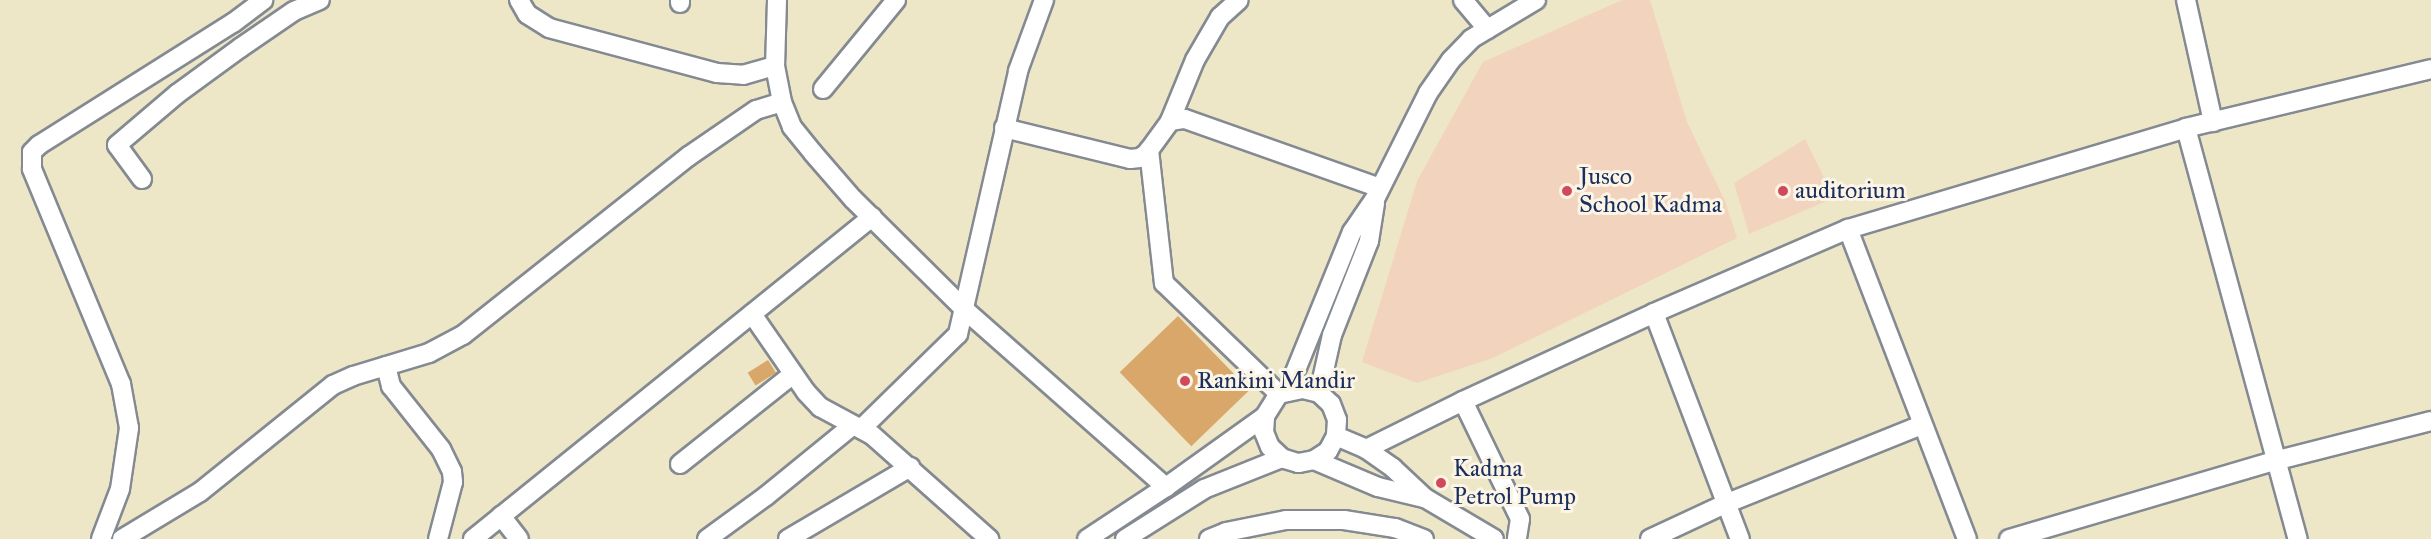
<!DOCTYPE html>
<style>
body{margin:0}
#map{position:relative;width:2431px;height:539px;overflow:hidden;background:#ede6c7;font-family:"IM FELL Great Primer",serif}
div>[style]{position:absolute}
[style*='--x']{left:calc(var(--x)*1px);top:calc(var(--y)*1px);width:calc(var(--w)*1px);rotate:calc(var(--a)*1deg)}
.built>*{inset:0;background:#f2d4be}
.building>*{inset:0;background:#d9a76a;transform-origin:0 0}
.roads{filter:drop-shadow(2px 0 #848a92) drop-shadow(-2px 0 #848a92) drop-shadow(0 2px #848a92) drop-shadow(0 -2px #848a92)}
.minor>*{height:18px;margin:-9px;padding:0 9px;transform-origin:9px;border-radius:9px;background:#fff}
.dots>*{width:16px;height:16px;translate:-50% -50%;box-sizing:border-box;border:3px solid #fcf5e5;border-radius:50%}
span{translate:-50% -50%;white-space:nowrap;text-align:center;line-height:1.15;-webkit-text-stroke:6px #fcf5e5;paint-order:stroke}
.poi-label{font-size:24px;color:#1b2f5e}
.left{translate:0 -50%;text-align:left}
</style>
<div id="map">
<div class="built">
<div style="clip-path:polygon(1622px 0,1650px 0,1687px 122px,1725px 201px,1737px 238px,1493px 358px,1417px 383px,1362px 362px,1417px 181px,1483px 62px)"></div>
<div style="clip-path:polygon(1805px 139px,1834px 198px,1749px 234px,1734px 183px)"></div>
</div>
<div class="building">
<div style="left:1178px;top:316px;width:103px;height:81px;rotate:46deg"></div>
<div style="left:768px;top:360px;width:15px;height:24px;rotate:58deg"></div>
</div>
<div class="roads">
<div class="minor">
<div style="--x:519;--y:0;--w:16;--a:60"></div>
<div style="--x:527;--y:14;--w:26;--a:32"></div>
<div style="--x:549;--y:28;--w:174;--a:15"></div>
<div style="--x:717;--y:73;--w:26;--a:4"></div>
<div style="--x:743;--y:75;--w:33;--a:-16"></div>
<div style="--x:777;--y:0;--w:66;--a:91.7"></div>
<div style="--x:775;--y:66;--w:37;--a:79"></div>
<div style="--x:782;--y:102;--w:27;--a:68"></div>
<div style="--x:792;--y:127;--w:33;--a:51"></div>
<div style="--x:813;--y:153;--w:61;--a:49"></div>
<div style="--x:853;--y:199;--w:158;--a:44.7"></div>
<div style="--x:965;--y:310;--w:268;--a:41.4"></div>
<div style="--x:1463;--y:0;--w:38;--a:50"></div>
<div style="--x:2186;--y:0;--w:125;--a:77.5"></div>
<div style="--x:680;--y:3;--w:3;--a:-90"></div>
<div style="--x:823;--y:89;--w:115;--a:-50.6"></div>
<div style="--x:1170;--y:121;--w:66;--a:-67.7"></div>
<div style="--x:1195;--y:60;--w:50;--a:-59.8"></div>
<div style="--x:1220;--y:17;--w:25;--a:-42"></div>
<div style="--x:1004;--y:128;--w:130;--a:13.8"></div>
<div style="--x:1130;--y:159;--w:10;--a:-6"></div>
<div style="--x:1140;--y:158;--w:9;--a:-36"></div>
<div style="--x:1147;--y:153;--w:39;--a:-54"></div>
<div style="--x:1170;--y:121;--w:15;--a:-8"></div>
<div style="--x:1185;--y:119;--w:207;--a:19.5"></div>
<div style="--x:2186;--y:128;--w:426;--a:74.8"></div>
<div style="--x:1149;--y:150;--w:134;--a:83.6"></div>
<div style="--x:1164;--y:283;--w:160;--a:44"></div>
<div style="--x:142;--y:179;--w:42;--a:-126.3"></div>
<div style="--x:117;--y:145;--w:79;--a:-40.4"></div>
<div style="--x:177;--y:94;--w:78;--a:-36.1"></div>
<div style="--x:240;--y:48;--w:65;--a:-34.4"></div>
<div style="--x:294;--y:11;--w:28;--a:-23"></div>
<div style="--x:1848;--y:229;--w:332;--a:69"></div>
<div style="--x:1654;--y:313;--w:242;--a:69.2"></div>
<div style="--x:752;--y:314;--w:95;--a:55.3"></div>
<div style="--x:806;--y:392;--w:21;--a:47"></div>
<div style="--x:820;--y:407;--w:59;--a:28.3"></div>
<div style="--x:872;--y:435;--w:157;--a:41.6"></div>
<div style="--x:386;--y:366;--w:21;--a:76"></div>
<div style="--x:391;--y:386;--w:80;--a:51.6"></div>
<div style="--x:441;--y:449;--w:25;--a:64"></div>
<div style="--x:452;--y:472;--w:10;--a:84"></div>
<div style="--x:453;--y:482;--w:59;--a:104.7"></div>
<div style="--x:1303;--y:389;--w:16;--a:14"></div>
<div style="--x:1319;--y:393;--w:16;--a:43"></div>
<div style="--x:1331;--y:404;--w:17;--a:69"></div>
<div style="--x:1337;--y:420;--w:16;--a:94"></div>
<div style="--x:1336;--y:436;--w:17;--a:118"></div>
<div style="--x:1328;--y:451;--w:17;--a:147"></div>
<div style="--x:1314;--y:460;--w:16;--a:169"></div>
<div style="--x:1298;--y:463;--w:17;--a:-163"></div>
<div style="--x:1282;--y:458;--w:16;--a:-137"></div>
<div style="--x:1270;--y:447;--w:16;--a:-112"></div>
<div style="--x:1264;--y:432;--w:16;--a:-86"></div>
<div style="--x:1265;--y:416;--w:26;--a:-58"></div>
<div style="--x:1279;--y:394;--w:25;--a:-12"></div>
<div style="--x:1287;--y:392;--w:173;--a:-67.9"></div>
<div style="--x:1352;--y:232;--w:42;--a:-55.6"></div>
<div style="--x:1376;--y:197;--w:116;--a:-63.4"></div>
<div style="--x:1428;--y:93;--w:40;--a:-55.1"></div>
<div style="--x:1451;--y:60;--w:29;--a:-46"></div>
<div style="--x:1471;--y:39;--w:76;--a:-31"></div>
<div style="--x:1319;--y:393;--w:59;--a:-77.4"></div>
<div style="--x:1332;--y:335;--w:101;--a:-68.5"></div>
<div style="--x:1369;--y:241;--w:39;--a:-81"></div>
<div style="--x:1463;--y:401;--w:131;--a:64.2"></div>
<div style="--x:1520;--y:519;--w:20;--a:99"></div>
<div style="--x:861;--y:429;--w:136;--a:-44.4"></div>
<div style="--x:958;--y:334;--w:270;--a:-77.1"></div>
<div style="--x:1018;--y:71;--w:76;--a:-69.9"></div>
<div style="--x:1336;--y:436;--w:33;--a:23"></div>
<div style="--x:1366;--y:449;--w:33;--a:35"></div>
<div style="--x:1393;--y:468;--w:44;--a:43.2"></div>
<div style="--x:1425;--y:498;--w:80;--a:30.7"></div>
<div style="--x:1366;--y:449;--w:108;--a:-26.3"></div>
<div style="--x:1463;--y:401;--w:210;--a:-24.7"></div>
<div style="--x:1654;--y:313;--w:211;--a:-23.4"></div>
<div style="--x:1848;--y:229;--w:353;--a:-16.6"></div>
<div style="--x:2186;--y:128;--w:252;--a:-13.5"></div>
<div style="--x:1314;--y:460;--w:69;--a:22.9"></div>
<div style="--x:1378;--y:487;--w:47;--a:13.4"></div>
<div style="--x:680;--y:464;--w:144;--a:-38.5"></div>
<div style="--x:501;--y:516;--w:29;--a:52"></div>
<div style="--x:101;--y:539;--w:53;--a:-69.2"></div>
<div style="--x:120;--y:489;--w:62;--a:-81.6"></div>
<div style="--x:129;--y:428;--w:45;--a:-100.3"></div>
<div style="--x:121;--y:384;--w:233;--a:-112.5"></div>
<div style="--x:32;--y:169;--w:17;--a:-90"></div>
<div style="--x:32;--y:152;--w:10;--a:-45"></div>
<div style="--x:39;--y:145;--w:229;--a:-32.2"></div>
<div style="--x:233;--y:23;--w:38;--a:-37"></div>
<div style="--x:122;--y:539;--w:91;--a:-31.1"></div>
<div style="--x:200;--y:492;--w:171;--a:-38.8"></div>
<div style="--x:333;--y:385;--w:22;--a:-24"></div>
<div style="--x:353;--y:376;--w:79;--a:-16.8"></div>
<div style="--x:429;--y:353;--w:38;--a:-28"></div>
<div style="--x:463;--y:335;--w:288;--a:-38.4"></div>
<div style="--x:689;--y:156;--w:81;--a:-34.5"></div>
<div style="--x:756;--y:110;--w:27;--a:-17"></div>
<div style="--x:473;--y:539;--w:513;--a:-38.9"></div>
<div style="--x:707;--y:539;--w:73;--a:-36.1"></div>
<div style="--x:766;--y:496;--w:112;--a:-39.2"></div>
<div style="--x:788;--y:539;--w:142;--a:-30.5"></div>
<div style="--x:1087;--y:539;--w:95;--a:-33.4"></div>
<div style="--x:1166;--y:487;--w:122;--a:-35.6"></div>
<div style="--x:1125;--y:539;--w:93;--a:-32.3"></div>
<div style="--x:1204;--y:489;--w:84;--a:-21.7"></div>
<div style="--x:1209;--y:539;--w:18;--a:-22"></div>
<div style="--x:1226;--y:532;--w:61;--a:-11.3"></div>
<div style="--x:1286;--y:520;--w:58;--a:0"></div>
<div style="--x:1344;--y:520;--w:52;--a:8.9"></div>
<div style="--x:1395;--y:528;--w:31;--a:21"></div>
<div style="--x:1650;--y:539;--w:83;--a:-25"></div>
<div style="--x:1725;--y:504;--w:212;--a:-21.9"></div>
<div style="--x:2009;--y:539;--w:280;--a:-16.4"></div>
<div style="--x:2278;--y:460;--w:158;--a:-14.3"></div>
</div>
</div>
<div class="dots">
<div style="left:1567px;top:191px;background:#d1495b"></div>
<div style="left:1783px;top:191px;background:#d1495b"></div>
<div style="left:1185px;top:381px;background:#d1495b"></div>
<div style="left:1441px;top:483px;background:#d1495b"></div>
</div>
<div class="poi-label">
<span class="left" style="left:1579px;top:191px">Jusco<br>School Kadma</span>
<span class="left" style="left:1795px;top:191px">auditorium</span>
<span class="left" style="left:1197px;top:381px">Rankini Mandir</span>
<span class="left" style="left:1453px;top:483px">Kadma<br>Petrol Pump</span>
</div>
</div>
